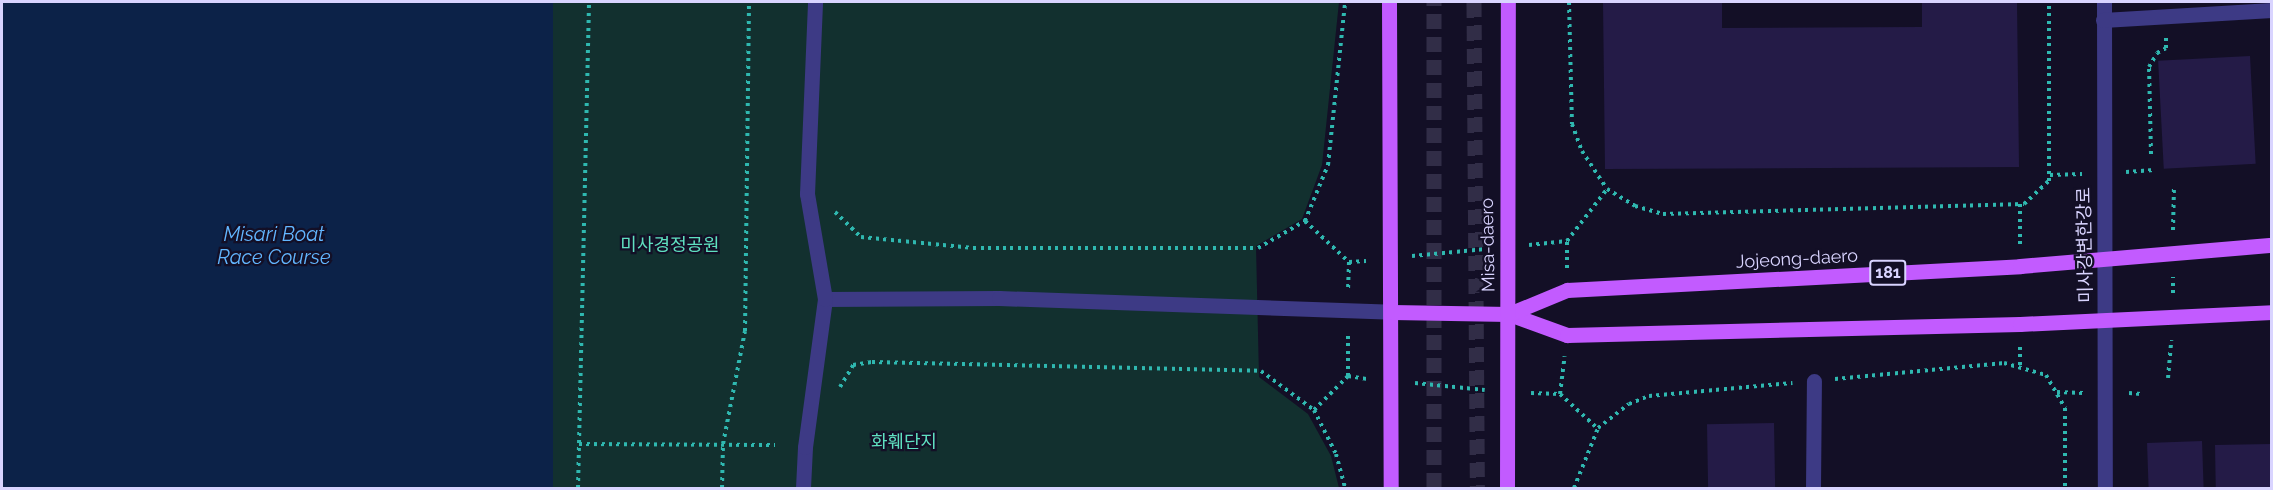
<!DOCTYPE html>
<meta charset="utf-8">
<style>
body{margin:0}
#map{position:relative;width:2273px;height:490px;overflow:hidden;background:#130f26;font-family:Raleway,"Noto Sans KR",sans-serif}
div>[style]{position:absolute}
[style*='--x']{left:calc(var(--x)*1px);top:calc(var(--y)*1px);width:calc(var(--w)*1px);rotate:calc(var(--a)*1deg)}
.green>*{inset:0;background:#12302f}
.water>*{inset:0;background:#0c2248;transform-origin:0 0}
.building>*{inset:0;background:#241b47;transform-origin:0 0}
.major-tunnel>*{height:15px;margin-top:-7.5px;transform-origin:0;background:repeating-linear-gradient(90deg,#312d47 0 15px,transparent 0 23px)}
.path>*{height:4px;margin-top:-2px;transform-origin:0;background:repeating-linear-gradient(90deg,#2fb8b0 0 3px,transparent 0 7.5px)}
.minor>*{height:15px;margin:-7.5px;padding:0 7.5px;transform-origin:7.5px;border-radius:7.5px;background:#3d3a85}
.major>*{height:15px;margin:-7.5px;padding:0 7.5px;transform-origin:7.5px;border-radius:7.5px;background:#c25bff}
span{translate:-50% -50%;white-space:nowrap;text-align:center;line-height:1.15;-webkit-text-stroke:4.5px #130f26;paint-order:stroke}
.shield-label span{padding:2px 4px;background:#130f26;border:2px solid;border-radius:4px;-webkit-text-stroke-width:0}
.shield-label{font-size:16px;color:#d9d4ff;font-weight:700}
.park-label{font-size:18px;color:#5fe0c0}
.street-label{font-size:18px;color:#d9d4ff}
.water-label{font-size:20px;color:#62b6ff;font-style:italic}
.frame{position:absolute;inset:0;border:3px solid #d9d4ff;pointer-events:none}
</style>
<div id="map">
<div class="green">
<div style="clip-path:polygon(2px 2px,1339px 2px,1322px 165px,1302px 219px,1256px 246px,1259px 377px,1308px 414px,1331px 456px,1339px 488px,2px 488px)"></div>
</div>
<div class="water">
<div style="left:2px;top:2px;width:551px;height:486px"></div>
</div>
<div class="building">
<div style="clip-path:polygon(1603px 2px,1722px 2px,1722px 28px,1922px 27px,1922px 2px,2017px 2px,2019px 167px,1605px 169px)"></div>
<div style="left:2250px;top:56px;width:108px;height:92px;rotate:87deg"></div>
<div style="left:1774px;top:423px;width:65px;height:67px;rotate:89deg"></div>
<div style="left:2202px;top:441px;width:47px;height:55px;rotate:88deg"></div>
<div style="left:2271px;top:444px;width:44px;height:56px;rotate:89deg"></div>
</div>
<div class="major-tunnel">
<div style="--x:1474;--y:2;--w:486;--a:89.6"></div>
<div style="--x:1434;--y:488;--w:486;--a:-90"></div>
</div>
<div class="path">
<div style="--x:1569;--y:2;--w:122;--a:88.6"></div>
<div style="--x:1572;--y:124;--w:29;--a:70"></div>
<div style="--x:1582;--y:151;--w:45;--a:56.7"></div>
<div style="--x:1607;--y:189;--w:33;--a:31"></div>
<div style="--x:1635;--y:206;--w:29;--a:16"></div>
<div style="--x:1663;--y:214;--w:361;--a:-1.6"></div>
<div style="--x:2024;--y:204;--w:34;--a:-43"></div>
<div style="--x:2049;--y:181;--w:179;--a:-90"></div>
<div style="--x:2151;--y:154;--w:87;--a:-91.3"></div>
<div style="--x:2149;--y:67;--w:16;--a:-60"></div>
<div style="--x:2157;--y:53;--w:10;--a:-29"></div>
<div style="--x:2166;--y:48;--w:10;--a:-90"></div>
<div style="--x:2126;--y:172;--w:28;--a:-4"></div>
<div style="--x:2050;--y:175;--w:32;--a:-2"></div>
<div style="--x:2020;--y:204;--w:40;--a:90"></div>
<div style="--x:835;--y:212;--w:36;--a:44"></div>
<div style="--x:861;--y:237;--w:113;--a:5.6"></div>
<div style="--x:973;--y:248;--w:285;--a:0"></div>
<div style="--x:1258;--y:248;--w:54;--a:-29.9"></div>
<div style="--x:1305;--y:221;--w:61;--a:-67.7"></div>
<div style="--x:1328;--y:165;--w:164;--a:-84"></div>
<div style="--x:1305;--y:221;--w:60;--a:43"></div>
<div style="--x:1349;--y:262;--w:27;--a:92"></div>
<div style="--x:2173;--y:230;--w:45;--a:-88.7"></div>
<div style="--x:1529;--y:245;--w:38;--a:-6"></div>
<div style="--x:1412;--y:256;--w:74;--a:-5.4"></div>
<div style="--x:1349;--y:262;--w:17;--a:-3"></div>
<div style="--x:1567;--y:268;--w:27;--a:-90"></div>
<div style="--x:1567;--y:241;--w:66;--a:-52.4"></div>
<div style="--x:2173;--y:293;--w:16;--a:-90"></div>
<div style="--x:2020;--y:347;--w:21;--a:90"></div>
<div style="--x:1348;--y:376;--w:20;--a:9"></div>
<div style="--x:2168;--y:378;--w:38;--a:-85"></div>
<div style="--x:1835;--y:379;--w:170;--a:-5.4"></div>
<div style="--x:2004;--y:363;--w:44;--a:15.9"></div>
<div style="--x:2046;--y:375;--w:38;--a:60"></div>
<div style="--x:2065;--y:408;--w:80;--a:90"></div>
<div style="--x:1415;--y:383;--w:70;--a:5.7"></div>
<div style="--x:840;--y:387;--w:26;--a:-59"></div>
<div style="--x:853;--y:365;--w:19;--a:-9"></div>
<div style="--x:872;--y:362;--w:389;--a:1.3"></div>
<div style="--x:1261;--y:371;--w:66;--a:36.3"></div>
<div style="--x:1314;--y:410;--w:49;--a:63.4"></div>
<div style="--x:1336;--y:454;--w:35;--a:75"></div>
<div style="--x:2057;--y:392;--w:26;--a:2"></div>
<div style="--x:1531;--y:393;--w:29;--a:2"></div>
<div style="--x:1560;--y:394;--w:50;--a:42.6"></div>
<div style="--x:2129;--y:393;--w:12;--a:5"></div>
<div style="--x:1560;--y:394;--w:38;--a:-83"></div>
<div style="--x:1314;--y:410;--w:48;--a:-45"></div>
<div style="--x:1348;--y:376;--w:44;--a:-90"></div>
<div style="--x:579;--y:444;--w:196;--a:0.3"></div>
<div style="--x:578;--y:488;--w:486;--a:-88.7"></div>
<div style="--x:722;--y:488;--w:44;--a:-88.7"></div>
<div style="--x:723;--y:444;--w:115;--a:-79"></div>
<div style="--x:745;--y:331;--w:329;--a:-89.3"></div>
<div style="--x:1574;--y:488;--w:65;--a:-68.2"></div>
<div style="--x:1598;--y:428;--w:39;--a:-38"></div>
<div style="--x:1629;--y:404;--w:22;--a:-22"></div>
<div style="--x:1649;--y:396;--w:144;--a:-5.2"></div>
</div>
<div class="minor">
<div style="--x:2104;--y:2;--w:486;--a:89.9"></div>
<div style="--x:2103;--y:20;--w:169;--a:-3.4"></div>
<div style="--x:825;--y:299;--w:174;--a:-0.3"></div>
<div style="--x:999;--y:298;--w:393;--a:2"></div>
<div style="--x:803;--y:488;--w:41;--a:-87.2"></div>
<div style="--x:805;--y:447;--w:149;--a:-82.3"></div>
<div style="--x:825;--y:299;--w:107;--a:-99.7"></div>
<div style="--x:807;--y:194;--w:192;--a:-87.6"></div>
<div style="--x:1813;--y:488;--w:107;--a:-89.5"></div>
</div>
<div class="major">
<div style="--x:1389;--y:2;--w:486;--a:89.8"></div>
<div style="--x:1392;--y:312;--w:117;--a:1"></div>
<div style="--x:1509;--y:314;--w:62;--a:19.9"></div>
<div style="--x:1567;--y:335;--w:453;--a:-1.4"></div>
<div style="--x:2020;--y:324;--w:252;--a:-2.7"></div>
<div style="--x:1509;--y:314;--w:63;--a:-22.5"></div>
<div style="--x:1567;--y:290;--w:454;--a:-3"></div>
<div style="--x:2020;--y:266;--w:253;--a:-4.8"></div>
<div style="--x:1507;--y:488;--w:486;--a:-89.9"></div>
</div>
<div class="shield-label">
<span style="left:1888px;top:273px">181</span>
</div>
<div class="park-label">
<span style="left:670px;top:245px">미사경정공원</span>
<span style="left:904px;top:442px">화훼단지</span>
</div>
<div class="street-label">
<span style="left:1488px;top:245px;rotate:-91deg">Misa-daero</span>
<span style="left:2085px;top:245px;rotate:-91deg">미사강변한강로</span>
<span style="left:1797px;top:259px;rotate:-3deg">Jojeong-daero</span>
</div>
<div class="water-label">
<span style="left:274px;top:246px">Misari Boat<br>Race Course</span>
</div>
<div class="frame"></div>
</div>
